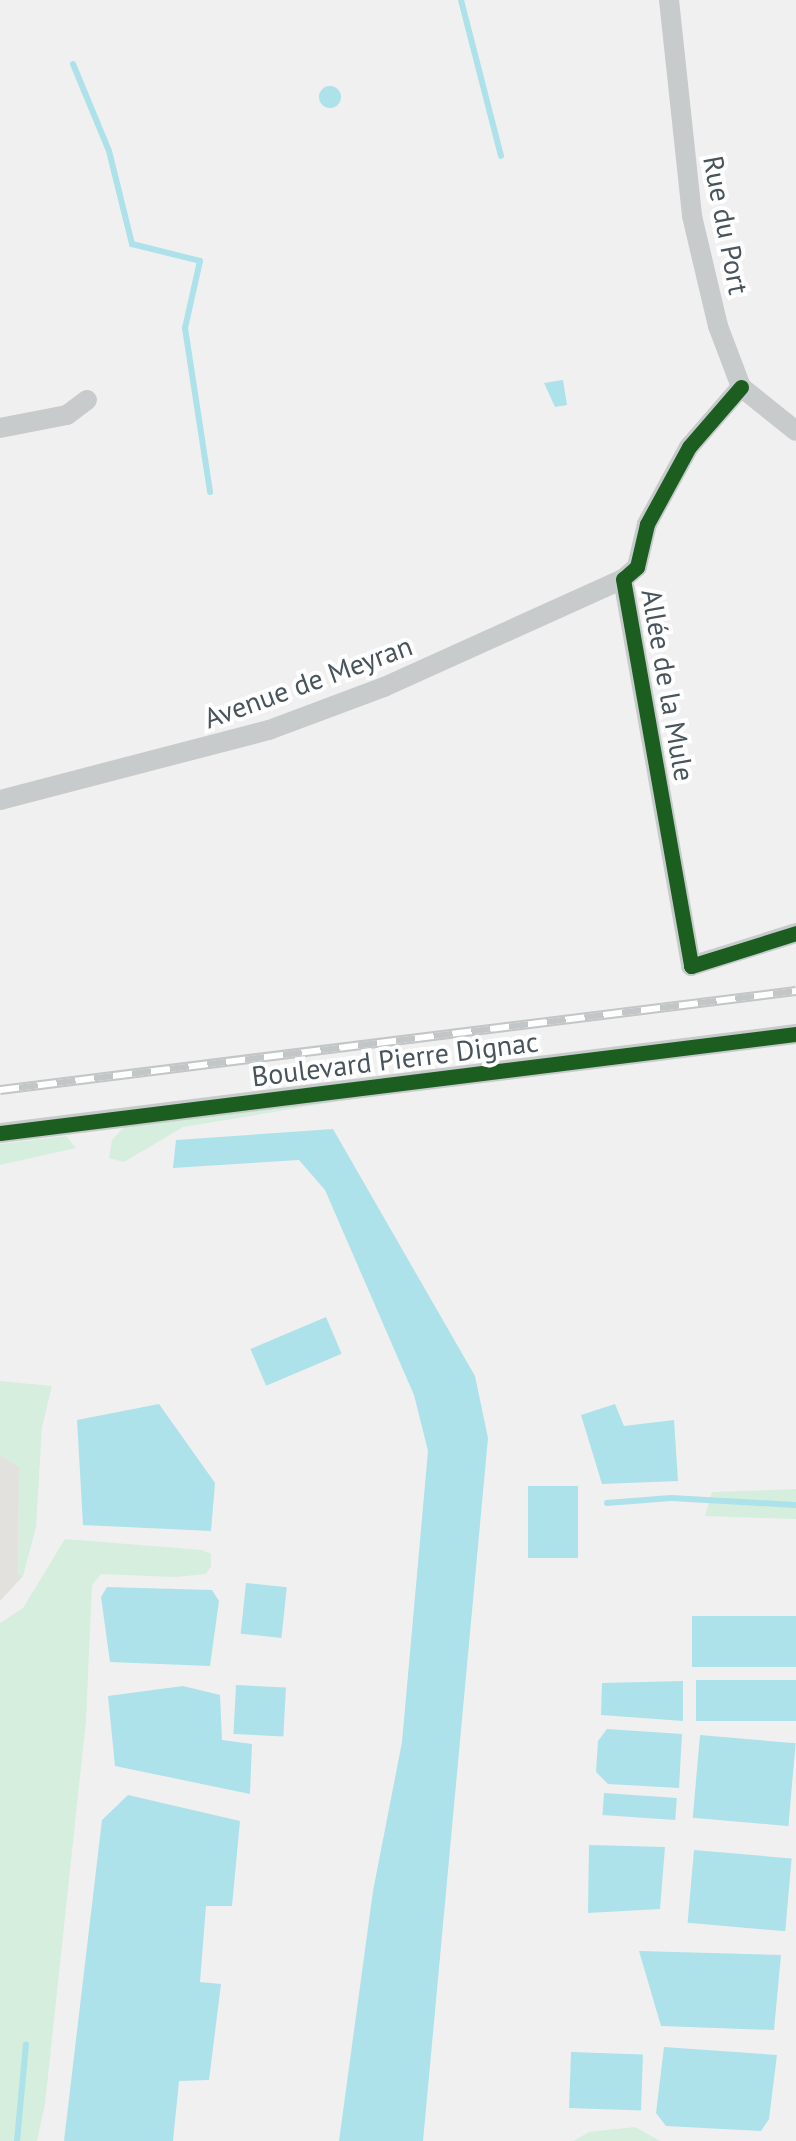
<!DOCTYPE html>
<meta charset="utf-8">
<style>
body{margin:0}
#map{position:relative;width:796px;height:2141px;overflow:hidden;background:#f0f0f0;font-family:"PT Sans",sans-serif}
div>[style]{position:absolute}
[style*='--x']{left:calc(var(--x)*1px);top:calc(var(--y)*1px);width:calc(var(--w)*1px);rotate:calc(var(--a)*1deg)}
.green>*{inset:0;background:#d6eedd}
.sand>*{inset:0;background:#e3e1dd}
.water>*{inset:0;background:#ade2ea;transform-origin:0 0}
.round{border-radius:50%}
.stream>*{height:6px;margin:-3px;padding:0 3px;transform-origin:3px;border-radius:3px;background:#ade2ea}
.street>*{height:20px;margin:-10px;padding:0 10px;transform-origin:10px;border-radius:10px;background:#c7cbcc}
.rail>*{height:10px;margin-top:-5px;transform-origin:0;background:repeating-linear-gradient(90deg,#fff 0 19px,#c3c6c7 0 38px);box-sizing:border-box;border-block:2px solid #c3c6c7}
.cycleway>*{height:15px;margin:-7.5px;padding:0 7.5px;transform-origin:7.5px;border-radius:7.5px;background:#1b5e20}
span{translate:-50% -50%;white-space:nowrap;text-align:center;line-height:1.15;-webkit-text-stroke:8px #fff;paint-order:stroke}
.street-label{font-size:28px;color:#48545b}
</style>
<div id="map">
<div class="green">
<div style="clip-path:polygon(358px 1098px,183px 1127px,124px 1162px,109px 1158px,112px 1140px,127px 1124px)"></div>
<div style="clip-path:polygon(66px 1136px,76px 1148px,0 1165px,0 1144px)"></div>
<div style="clip-path:polygon(0 1381px,52px 1386px,42px 1427px,36px 1527px,23px 1576px,18px 1576px,19px 1468px,0 1455px)"></div>
<div style="clip-path:polygon(796px 1489px,796px 1519px,705px 1516px,712px 1492px)"></div>
<div style="clip-path:polygon(65px 1539px,202px 1550px,211px 1554px,211px 1566px,206px 1574px,175px 1577px,101px 1574px,92px 1585px,86px 1720px,45px 2104px,37px 2141px,0 2141px,0 1623px,23px 1608px)"></div>
<div style="clip-path:polygon(635px 2127px,660px 2141px,573px 2141px,589px 2132px)"></div>
</div>
<div class="sand">
<div style="clip-path:polygon(0 1455px,19px 1467px,18px 1575px,23px 1576px,0 1601px)"></div>
</div>
<div class="water">
<div class="round" style="left:319px;top:86px;width:22px;height:22px"></div>
<div style="clip-path:polygon(563px 380px,567px 405px,555px 407px,544px 383px)"></div>
<div style="clip-path:polygon(333px 1129px,475px 1376px,488px 1438px,423px 2141px,339px 2141px,373px 1891px,402px 1742px,428px 1451px,414px 1395px,325px 1190px,299px 1160px,173px 1168px,176px 1140px)"></div>
<div style="left:326px;top:1317px;width:40px;height:82px;rotate:67deg"></div>
<div style="clip-path:polygon(159px 1404px,215px 1483px,211px 1531px,83px 1525px,77px 1420px)"></div>
<div style="clip-path:polygon(615px 1404px,624px 1426px,674px 1420px,678px 1481px,602px 1484px,581px 1415px)"></div>
<div style="left:528px;top:1486px;width:50px;height:72px"></div>
<div style="left:246px;top:1583px;width:41px;height:51px;rotate:6deg"></div>
<div style="clip-path:polygon(107px 1587px,212px 1590px,219px 1601px,210px 1666px,110px 1662px,101px 1597px)"></div>
<div style="left:796px;top:1616px;width:51px;height:104px;rotate:90deg"></div>
<div style="left:696px;top:1680px;width:100px;height:41px"></div>
<div style="clip-path:polygon(683px 1681px,683px 1721px,601px 1715px,602px 1683px)"></div>
<div style="left:236px;top:1685px;width:50px;height:49px;rotate:3deg"></div>
<div style="clip-path:polygon(183px 1686px,220px 1695px,222px 1740px,252px 1744px,250px 1794px,115px 1766px,108px 1696px)"></div>
<div style="clip-path:polygon(607px 1729px,682px 1734px,679px 1788px,608px 1784px,596px 1772px,598px 1741px)"></div>
<div style="left:700px;top:1735px;width:96px;height:83px;rotate:5deg"></div>
<div style="left:604px;top:1793px;width:73px;height:22px;rotate:4deg"></div>
<div style="clip-path:polygon(128px 1795px,240px 1821px,232px 1906px,206px 1906px,200px 1982px,221px 1984px,209px 2080px,179px 2081px,173px 2141px,64px 2141px,102px 1820px)"></div>
<div style="clip-path:polygon(589px 1845px,665px 1847px,660px 1909px,588px 1913px)"></div>
<div style="left:694px;top:1850px;width:98px;height:73px;rotate:5deg"></div>
<div style="clip-path:polygon(639px 1951px,781px 1955px,774px 2030px,661px 2026px)"></div>
<div style="clip-path:polygon(664px 2047px,777px 2055px,769px 2119px,761px 2131px,666px 2126px,656px 2113px)"></div>
<div style="left:571px;top:2052px;width:72px;height:56px;rotate:2deg"></div>
</div>
<div class="stream">
<div style="--x:461;--y:0;--w:161;--a:75.6"></div>
<div style="--x:73;--y:64;--w:94;--a:67.5"></div>
<div style="--x:109;--y:151;--w:96;--a:76.1"></div>
<div style="--x:132;--y:244;--w:70;--a:14"></div>
<div style="--x:200;--y:261;--w:69;--a:102.6"></div>
<div style="--x:185;--y:328;--w:166;--a:81.3"></div>
<div style="--x:607;--y:1503;--w:64;--a:-4.5"></div>
<div style="--x:671;--y:1498;--w:125;--a:3.2"></div>
<div style="--x:17;--y:2141;--w:97;--a:-84.7"></div>
</div>
<div class="street">
<div style="--x:669;--y:0;--w:217;--a:83.9"></div>
<div style="--x:692;--y:216;--w:113;--a:76.7"></div>
<div style="--x:718;--y:326;--w:65;--a:69.3"></div>
<div style="--x:741;--y:387;--w:70;--a:38.7"></div>
<div style="--x:741;--y:387;--w:79;--a:130.9"></div>
<div style="--x:689;--y:447;--w:88;--a:118.6"></div>
<div style="--x:647;--y:524;--w:44;--a:103.1"></div>
<div style="--x:637;--y:567;--w:18;--a:139"></div>
<div style="--x:623;--y:579;--w:393;--a:80"></div>
<div style="--x:691;--y:966;--w:110;--a:-17.4"></div>
<div style="--x:0;--y:428;--w:68;--a:-11"></div>
<div style="--x:67;--y:415;--w:25;--a:-37"></div>
<div style="--x:0;--y:800;--w:278;--a:-14.6"></div>
<div style="--x:269;--y:730;--w:123;--a:-20.5"></div>
<div style="--x:384;--y:687;--w:262;--a:-24.3"></div>
<div style="--x:0;--y:1133;--w:802;--a:-7.09"></div>
</div>
<div class="rail">
<div style="--x:0;--y:1090;--w:802;--a:-7.09"></div>
</div>
<div class="cycleway">
<div style="--x:741;--y:387;--w:79;--a:130.9"></div>
<div style="--x:689;--y:447;--w:88;--a:118.6"></div>
<div style="--x:647;--y:524;--w:44;--a:103.1"></div>
<div style="--x:637;--y:567;--w:18;--a:139"></div>
<div style="--x:623;--y:579;--w:393;--a:80"></div>
<div style="--x:691;--y:966;--w:110;--a:-17.4"></div>
<div style="--x:0;--y:1133;--w:802;--a:-7.09"></div>
</div>
<div class="street-label">
<span style="left:726px;top:225px;rotate:79deg">Rue du Port</span>
<span style="left:308px;top:682px;rotate:-20deg">Avenue de Meyran</span>
<span style="left:668px;top:685px;rotate:80deg">Allée de la Mule</span>
<span style="left:395px;top:1059px;rotate:-7deg">Boulevard Pierre Dignac</span>
</div>
</div>
